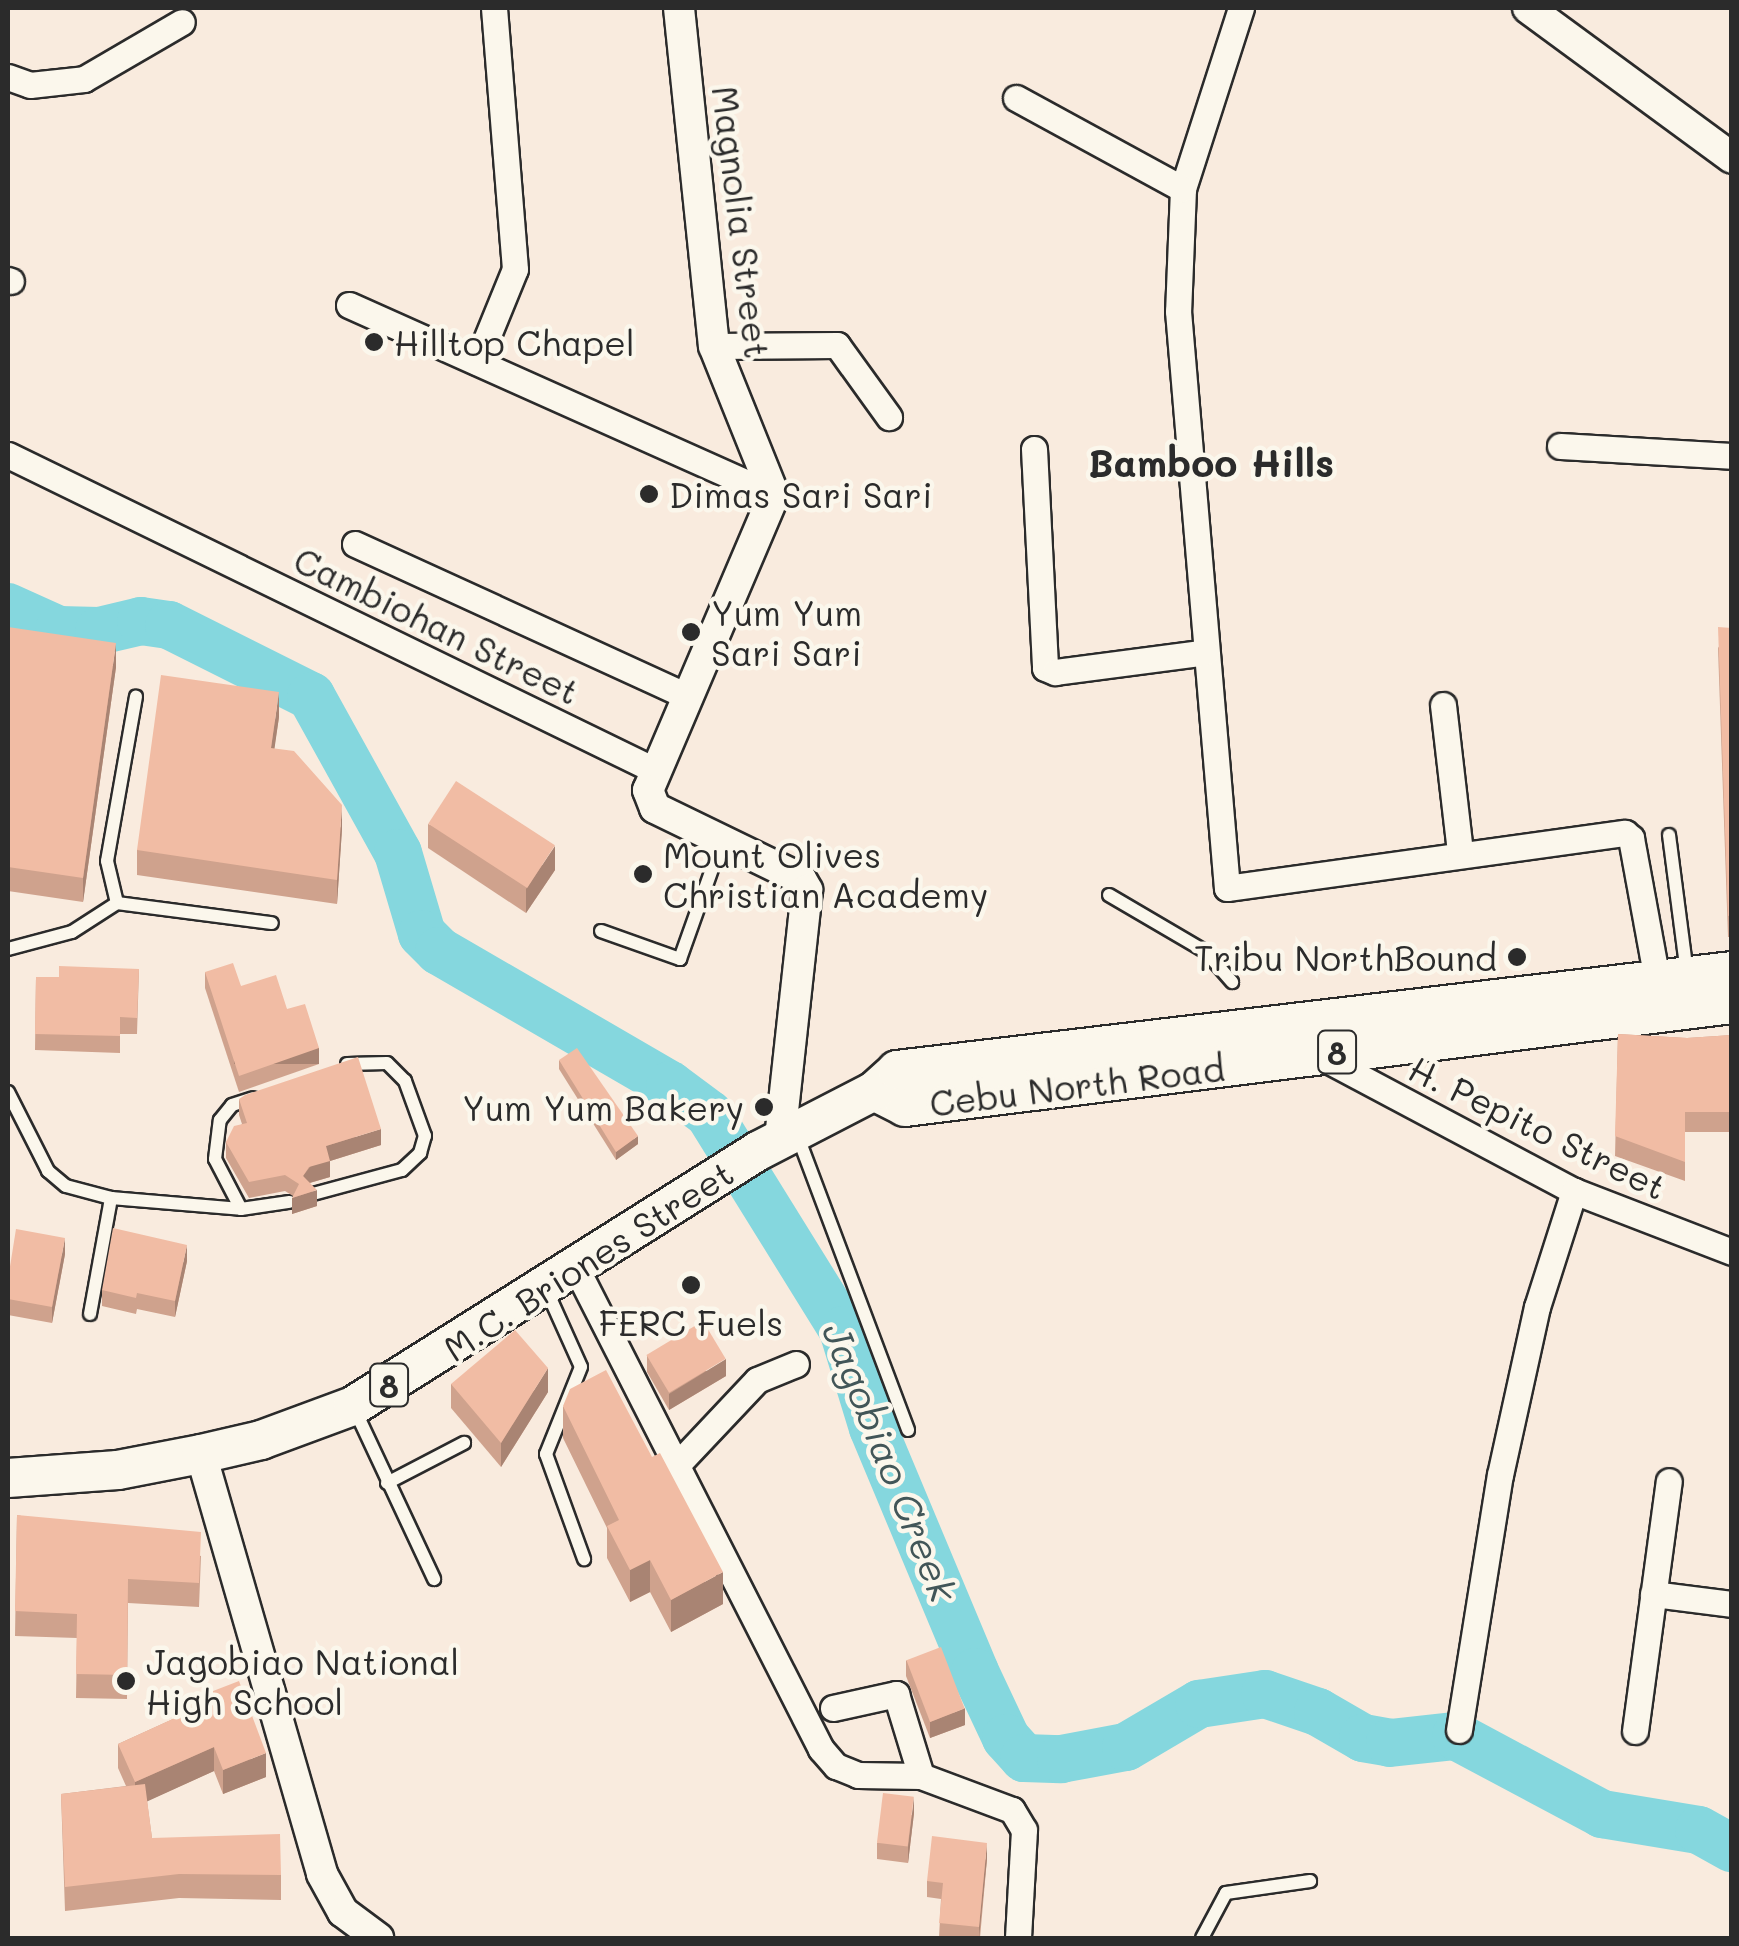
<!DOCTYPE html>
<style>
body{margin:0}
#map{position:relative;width:1739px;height:1946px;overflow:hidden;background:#f9ebde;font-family:Mali,sans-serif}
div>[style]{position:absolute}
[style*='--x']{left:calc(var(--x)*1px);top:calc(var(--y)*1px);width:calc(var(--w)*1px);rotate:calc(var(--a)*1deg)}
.river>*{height:48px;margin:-24px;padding:0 24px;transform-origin:24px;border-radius:24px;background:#85d7de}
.roads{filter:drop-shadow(2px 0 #2b2b2b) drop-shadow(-2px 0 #2b2b2b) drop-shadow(0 2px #2b2b2b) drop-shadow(0 -2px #2b2b2b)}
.service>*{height:12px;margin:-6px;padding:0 6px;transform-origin:6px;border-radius:6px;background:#fbf7ec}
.minor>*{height:25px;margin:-12.5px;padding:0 12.5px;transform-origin:12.5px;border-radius:12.5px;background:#fbf7ec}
.tertiary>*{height:30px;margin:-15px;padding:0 15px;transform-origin:15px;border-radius:15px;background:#fbf7ec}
.primary>*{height:38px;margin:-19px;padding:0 19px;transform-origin:19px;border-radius:19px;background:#fbf7ec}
.wall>*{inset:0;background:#cfa28d}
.shaded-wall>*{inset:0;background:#a98473;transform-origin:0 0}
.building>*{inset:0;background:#f1bca4;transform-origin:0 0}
.dots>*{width:28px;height:28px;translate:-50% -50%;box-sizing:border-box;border:5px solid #fbf7ec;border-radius:50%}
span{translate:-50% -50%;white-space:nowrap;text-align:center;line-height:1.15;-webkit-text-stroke:9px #fbf7ec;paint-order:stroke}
.shield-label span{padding:2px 8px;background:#fbf7ec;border:2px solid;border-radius:8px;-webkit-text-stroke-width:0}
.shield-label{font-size:32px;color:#2b2b2b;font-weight:700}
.street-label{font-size:35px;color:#2b2b2b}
.poi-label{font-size:35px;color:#2b2b2b}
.left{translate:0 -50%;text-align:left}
.right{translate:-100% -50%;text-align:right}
.neighbourhood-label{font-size:38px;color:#2b2b2b;font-weight:700}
.water-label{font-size:38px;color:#425658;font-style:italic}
.frame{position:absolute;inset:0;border:10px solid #2b2b2b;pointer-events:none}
</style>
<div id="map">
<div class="river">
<div style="--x:8;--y:607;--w:56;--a:24.3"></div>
<div style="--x:59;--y:630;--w:40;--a:1.4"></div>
<div style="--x:99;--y:631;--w:43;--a:-13.4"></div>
<div style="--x:141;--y:621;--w:28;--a:8"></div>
<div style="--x:169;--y:625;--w:159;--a:26.6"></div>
<div style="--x:311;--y:696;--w:179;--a:61"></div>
<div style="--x:398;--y:853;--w:84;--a:73.5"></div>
<div style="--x:422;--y:934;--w:24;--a:45"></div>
<div style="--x:439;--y:951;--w:267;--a:30.1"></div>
<div style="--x:670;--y:1085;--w:49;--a:36.6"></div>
<div style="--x:709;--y:1114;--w:254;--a:58.2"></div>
<div style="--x:843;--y:1330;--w:102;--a:73"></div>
<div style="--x:873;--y:1428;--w:264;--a:67.3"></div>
<div style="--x:975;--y:1672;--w:73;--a:64.8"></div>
<div style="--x:1006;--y:1738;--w:27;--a:48"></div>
<div style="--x:1024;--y:1758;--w:37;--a:2"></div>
<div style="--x:1061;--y:1759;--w:66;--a:-10.5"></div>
<div style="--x:1126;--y:1747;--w:85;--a:-30.5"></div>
<div style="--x:1199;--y:1704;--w:67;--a:-8.6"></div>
<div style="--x:1265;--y:1694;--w:56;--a:18.8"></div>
<div style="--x:1318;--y:1712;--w:52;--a:30"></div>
<div style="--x:1363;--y:1738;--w:27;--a:10"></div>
<div style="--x:1390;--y:1743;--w:66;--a:-6.1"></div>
<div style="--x:1456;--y:1736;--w:166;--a:28.1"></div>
<div style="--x:1602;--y:1814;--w:98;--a:9.4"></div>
<div style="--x:1699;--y:1830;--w:38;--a:29"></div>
</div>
<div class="roads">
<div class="service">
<div style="--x:1669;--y:835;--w:140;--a:82.6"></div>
<div style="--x:1109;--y:895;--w:113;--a:30.4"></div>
<div style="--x:1206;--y:952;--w:40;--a:49"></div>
<div style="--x:117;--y:903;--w:43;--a:-103.4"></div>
<div style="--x:107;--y:861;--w:167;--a:-80"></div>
<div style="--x:601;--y:931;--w:84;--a:19.5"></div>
<div style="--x:680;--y:959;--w:125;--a:-70.4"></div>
<div style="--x:8;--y:949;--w:66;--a:-14.9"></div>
<div style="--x:72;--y:932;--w:54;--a:-32.8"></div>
<div style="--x:117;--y:903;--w:156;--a:7.4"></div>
<div style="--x:8;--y:1092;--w:89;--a:63.1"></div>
<div style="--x:48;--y:1171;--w:23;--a:40"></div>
<div style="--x:66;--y:1186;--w:47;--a:14.9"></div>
<div style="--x:111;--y:1198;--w:130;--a:4.8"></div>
<div style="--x:241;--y:1209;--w:49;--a:-8.3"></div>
<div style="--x:798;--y:1137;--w:313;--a:69.4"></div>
<div style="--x:313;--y:1194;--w:92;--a:-15.1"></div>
<div style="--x:402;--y:1170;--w:25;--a:-43"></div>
<div style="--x:420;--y:1153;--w:18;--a:-74"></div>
<div style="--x:425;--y:1136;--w:59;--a:-110"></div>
<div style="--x:405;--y:1081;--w:25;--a:-135"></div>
<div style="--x:387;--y:1063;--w:40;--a:178.6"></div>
<div style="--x:241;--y:1209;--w:56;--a:-117.5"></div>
<div style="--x:215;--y:1159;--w:39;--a:-83"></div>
<div style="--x:220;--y:1120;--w:19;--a:-51"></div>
<div style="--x:232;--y:1105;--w:22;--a:-18"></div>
<div style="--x:546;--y:1289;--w:85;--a:65.8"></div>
<div style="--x:581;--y:1367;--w:94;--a:111.9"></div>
<div style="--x:546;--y:1454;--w:112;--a:70.1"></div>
<div style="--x:90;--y:1314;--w:118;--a:-79.7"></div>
<div style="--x:354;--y:1408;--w:189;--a:64.9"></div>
<div style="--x:387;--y:1483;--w:87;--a:-27.5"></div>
<div style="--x:1202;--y:1938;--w:51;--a:-61.9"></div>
<div style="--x:1226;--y:1893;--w:85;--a:-8.1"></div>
</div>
<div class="minor">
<div style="--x:1241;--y:8;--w:190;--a:107.8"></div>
<div style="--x:1183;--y:189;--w:122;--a:92.3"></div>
<div style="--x:1178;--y:311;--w:579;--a:85.15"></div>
<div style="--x:1227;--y:888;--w:402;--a:-7.9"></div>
<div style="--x:1625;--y:833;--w:8;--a:40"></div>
<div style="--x:1631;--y:838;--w:144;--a:79.6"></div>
<div style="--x:8;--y:77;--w:23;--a:20"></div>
<div style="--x:30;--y:85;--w:54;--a:-6.3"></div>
<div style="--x:84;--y:79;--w:113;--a:-30.2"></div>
<div style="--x:1016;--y:98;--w:190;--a:28.6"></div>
<div style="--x:8;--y:280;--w:3;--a:18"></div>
<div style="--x:349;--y:305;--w:466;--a:24.1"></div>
<div style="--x:714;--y:346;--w:123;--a:-0.5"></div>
<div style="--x:837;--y:345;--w:89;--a:54.2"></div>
<div style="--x:477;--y:362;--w:100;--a:-67.8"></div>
<div style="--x:515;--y:269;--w:262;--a:-94.6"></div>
<div style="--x:1560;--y:446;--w:172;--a:3.3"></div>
<div style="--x:1034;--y:449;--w:219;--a:87.1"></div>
<div style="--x:1045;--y:668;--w:11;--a:22"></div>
<div style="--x:1055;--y:672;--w:152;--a:-7.5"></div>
<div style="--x:8;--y:455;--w:719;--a:25.99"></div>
<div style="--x:355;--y:544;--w:367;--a:24.6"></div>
<div style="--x:1443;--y:705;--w:149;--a:83.4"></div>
<div style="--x:1322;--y:1057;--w:285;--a:28"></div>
<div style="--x:1574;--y:1191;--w:169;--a:21.1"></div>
<div style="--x:576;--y:1268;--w:540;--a:63.01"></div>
<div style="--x:821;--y:1749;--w:23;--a:49"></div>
<div style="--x:836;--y:1766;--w:24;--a:22"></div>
<div style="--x:858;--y:1775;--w:63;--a:0.9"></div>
<div style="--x:921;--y:1776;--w:97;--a:20.5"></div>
<div style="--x:1012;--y:1810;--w:23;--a:59"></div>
<div style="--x:1024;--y:1830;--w:108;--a:93.2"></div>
<div style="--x:676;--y:1466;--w:118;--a:-46.7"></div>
<div style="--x:757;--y:1380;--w:42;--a:-22.3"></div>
<div style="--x:1653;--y:1594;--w:80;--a:7.2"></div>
<div style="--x:833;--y:1708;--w:65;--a:-12.5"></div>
<div style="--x:896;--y:1694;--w:86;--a:73"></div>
<div style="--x:1459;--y:1730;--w:258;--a:-80.9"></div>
<div style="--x:1500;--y:1475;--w:172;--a:-77.6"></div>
<div style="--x:1537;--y:1307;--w:122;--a:-72.3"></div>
<div style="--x:1635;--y:1731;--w:252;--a:-82.3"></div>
</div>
<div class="tertiary">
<div style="--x:679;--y:8;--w:340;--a:84.1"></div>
<div style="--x:714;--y:346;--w:161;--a:68.1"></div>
<div style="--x:774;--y:495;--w:321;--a:113.1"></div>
<div style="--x:648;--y:790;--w:19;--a:69"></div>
<div style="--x:655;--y:808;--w:162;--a:25.9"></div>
<div style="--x:801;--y:879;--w:13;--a:61"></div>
<div style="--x:807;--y:890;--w:249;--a:96.2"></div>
<div style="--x:1528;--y:8;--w:253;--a:36.3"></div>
<div style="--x:201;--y:1454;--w:437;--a:73.9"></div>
<div style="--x:322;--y:1874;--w:43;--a:61.1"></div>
<div style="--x:343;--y:1912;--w:44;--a:36.6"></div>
</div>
<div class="primary">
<div style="--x:874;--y:1091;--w:35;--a:27"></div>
<div style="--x:905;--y:1107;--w:833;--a:-7.1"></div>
<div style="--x:8;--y:1478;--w:110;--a:-4.2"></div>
<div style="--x:118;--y:1470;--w:85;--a:-10.9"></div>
<div style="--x:201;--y:1454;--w:62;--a:-13.1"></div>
<div style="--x:261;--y:1440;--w:98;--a:-20.3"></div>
<div style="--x:353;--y:1406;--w:479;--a:-32.2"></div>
<div style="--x:758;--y:1151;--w:131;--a:-27.3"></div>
<div style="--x:874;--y:1091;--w:31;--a:-42"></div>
<div style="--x:897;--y:1070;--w:841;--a:-6.76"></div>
</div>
</div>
<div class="wall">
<div style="clip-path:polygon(8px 627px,116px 667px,83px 902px,8px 891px)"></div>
<div style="clip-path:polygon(1732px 628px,1732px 937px,1728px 937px,1718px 648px)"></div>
<div style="clip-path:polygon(279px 717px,274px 749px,342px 829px,337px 904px,137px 875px,137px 850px)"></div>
<div style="clip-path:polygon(428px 824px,555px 870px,526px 913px,428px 848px)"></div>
<div style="clip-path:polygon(139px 969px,137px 1034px,120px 1034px,120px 1053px,35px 1050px,36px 977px,59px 977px)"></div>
<div style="clip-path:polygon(205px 972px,241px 986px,287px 1009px,319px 1064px,239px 1092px,205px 988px)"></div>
<div style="clip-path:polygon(1618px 1034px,1687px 1038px,1732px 1035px,1732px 1132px,1685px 1132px,1685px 1181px,1615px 1156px)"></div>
<div style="clip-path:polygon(559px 1060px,638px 1144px,616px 1160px,559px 1069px)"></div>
<div style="clip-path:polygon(239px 1099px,381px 1145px,330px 1161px,330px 1177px,310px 1183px,317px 1206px,292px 1214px,293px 1196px,285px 1191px,249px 1198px,226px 1158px,226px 1142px,242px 1124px,239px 1115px)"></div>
<div style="clip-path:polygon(65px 1254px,52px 1323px,8px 1315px,8px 1279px)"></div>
<div style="clip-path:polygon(187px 1261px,175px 1317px,137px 1309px,136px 1314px,102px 1306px,102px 1290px)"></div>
<div style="clip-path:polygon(647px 1355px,726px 1376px,669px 1410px,647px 1372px)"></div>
<div style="clip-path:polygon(451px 1384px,548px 1392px,501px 1467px,451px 1408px)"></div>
<div style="clip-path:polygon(563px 1406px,723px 1604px,671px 1632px,650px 1592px,630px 1602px,607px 1558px,607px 1528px,563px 1438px)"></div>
<div style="clip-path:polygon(17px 1515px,201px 1556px,199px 1607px,128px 1603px,127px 1699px,76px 1698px,77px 1638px,15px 1636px)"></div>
<div style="clip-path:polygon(906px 1660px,965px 1725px,930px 1738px,906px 1676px)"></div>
<div style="clip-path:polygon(195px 1698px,266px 1777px,223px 1794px,214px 1771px,147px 1801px,152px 1838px,281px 1875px,281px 1900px,179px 1898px,65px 1911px,61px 1794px,126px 1786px,118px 1768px,118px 1744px,195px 1709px)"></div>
<div style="clip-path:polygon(914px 1813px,908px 1863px,877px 1859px,877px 1843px)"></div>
<div style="clip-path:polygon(987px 1859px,980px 1938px,939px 1938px,941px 1899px,927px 1897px,927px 1881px)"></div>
</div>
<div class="shaded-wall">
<div style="clip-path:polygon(116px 643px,116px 667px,83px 902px,83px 878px)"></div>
<div style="clip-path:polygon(279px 692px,279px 717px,271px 773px,271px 748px)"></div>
<div style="clip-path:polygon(342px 805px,342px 829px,337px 904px,337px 880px)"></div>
<div style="clip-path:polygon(555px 846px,555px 870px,526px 913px,526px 889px)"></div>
<div style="left:319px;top:1048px;width:16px;height:85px;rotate:90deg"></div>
<div style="clip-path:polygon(381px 1129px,381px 1145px,330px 1161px,330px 1177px,309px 1183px,303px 1176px,326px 1146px)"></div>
<div style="clip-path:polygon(638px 1136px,638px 1144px,616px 1160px,616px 1152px)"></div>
<div style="clip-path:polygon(317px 1190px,317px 1206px,292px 1214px,292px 1198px)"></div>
<div style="clip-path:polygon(65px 1238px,65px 1254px,52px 1323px,52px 1307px)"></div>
<div style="clip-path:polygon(187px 1245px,187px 1261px,175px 1317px,175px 1301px)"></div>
<div style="clip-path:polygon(726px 1359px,726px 1376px,669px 1410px,669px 1394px)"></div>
<div style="clip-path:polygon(548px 1368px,548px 1392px,501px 1467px,501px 1443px)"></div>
<div style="clip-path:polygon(650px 1560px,650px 1592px,630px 1602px,630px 1570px)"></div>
<div style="clip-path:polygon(723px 1572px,723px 1604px,671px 1632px,671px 1600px)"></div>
<div style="clip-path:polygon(965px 1708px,965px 1725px,930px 1738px,930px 1722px)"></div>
<div style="clip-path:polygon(214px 1747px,214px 1771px,135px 1807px,135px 1782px)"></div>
<div style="clip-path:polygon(266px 1753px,266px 1777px,223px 1794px,223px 1770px)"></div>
<div style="clip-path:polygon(914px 1797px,914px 1813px,908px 1863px,908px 1847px)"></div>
<div style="clip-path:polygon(987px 1843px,987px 1859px,979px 1938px,979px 1927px)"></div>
</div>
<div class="building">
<div style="clip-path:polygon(8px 627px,116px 643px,83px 878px,8px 867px)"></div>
<div style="clip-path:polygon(1718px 627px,1732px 628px,1732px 915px,1728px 916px)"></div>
<div style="clip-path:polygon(161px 675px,279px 692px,271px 748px,294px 751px,342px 805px,337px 880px,137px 850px)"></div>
<div style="left:456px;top:781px;width:118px;height:51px;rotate:33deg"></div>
<div style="clip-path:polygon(233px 963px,241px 986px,276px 975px,287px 1009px,305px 1004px,319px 1048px,239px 1076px,205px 972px)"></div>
<div style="clip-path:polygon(59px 966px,139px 969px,137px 1018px,120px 1017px,120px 1036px,35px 1034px,36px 977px,59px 977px)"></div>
<div style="clip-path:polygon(1618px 1034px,1687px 1038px,1732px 1035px,1732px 1112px,1685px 1112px,1685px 1162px,1615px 1136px)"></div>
<div style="clip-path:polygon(577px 1048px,638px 1136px,616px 1152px,559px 1060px)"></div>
<div style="clip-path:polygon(358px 1057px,381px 1129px,326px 1146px,330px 1161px,309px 1167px,303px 1176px,317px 1190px,292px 1198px,299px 1184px,285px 1175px,249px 1182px,226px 1142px,234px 1126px,247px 1123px,239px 1099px,245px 1095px)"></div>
<div style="clip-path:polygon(113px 1228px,187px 1245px,175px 1301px,137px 1293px,136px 1298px,102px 1290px)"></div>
<div style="clip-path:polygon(16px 1229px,65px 1238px,52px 1307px,8px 1299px,8px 1279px)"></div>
<div style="left:703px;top:1321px;width:44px;height:66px;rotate:59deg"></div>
<div style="clip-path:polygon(515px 1330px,548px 1368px,501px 1443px,451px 1384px)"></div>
<div style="clip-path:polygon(606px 1370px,652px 1457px,660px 1453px,723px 1572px,671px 1600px,650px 1560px,630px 1570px,607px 1526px,619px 1520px,563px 1406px,570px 1389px)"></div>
<div style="clip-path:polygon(17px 1515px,201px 1532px,199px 1583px,128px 1579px,127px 1675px,76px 1674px,77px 1614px,15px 1611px)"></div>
<div style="left:941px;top:1647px;width:66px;height:37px;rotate:69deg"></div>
<div style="clip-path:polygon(239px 1681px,266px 1753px,223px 1770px,214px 1747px,135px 1782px,118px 1744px,199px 1707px,195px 1698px)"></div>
<div style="clip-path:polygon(145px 1784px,152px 1838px,280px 1834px,281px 1875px,179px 1874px,65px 1887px,61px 1794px)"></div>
<div style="left:883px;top:1793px;width:31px;height:50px;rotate:7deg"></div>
<div style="clip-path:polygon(932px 1836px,987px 1843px,979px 1927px,939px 1923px,943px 1883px,927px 1881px)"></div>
</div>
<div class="dots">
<div style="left:374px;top:342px;background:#2b2b2b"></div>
<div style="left:649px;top:494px;background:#2b2b2b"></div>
<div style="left:691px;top:632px;background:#2b2b2b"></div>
<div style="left:643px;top:874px;background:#2b2b2b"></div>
<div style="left:1517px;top:957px;background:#2b2b2b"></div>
<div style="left:764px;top:1107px;background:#2b2b2b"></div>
<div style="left:691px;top:1285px;background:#2b2b2b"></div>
<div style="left:126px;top:1681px;background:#2b2b2b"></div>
</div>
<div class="shield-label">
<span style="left:1337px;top:1052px">8</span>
<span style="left:389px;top:1385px">8</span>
</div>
<div class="street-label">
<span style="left:742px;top:222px;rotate:83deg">Magnolia Street</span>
<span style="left:437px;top:625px;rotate:26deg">Cambiohan Street</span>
<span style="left:1077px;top:1085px;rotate:-7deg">Cebu North Road</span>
<span style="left:1538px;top:1127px;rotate:26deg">H. Pepito Street</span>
<span style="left:588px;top:1260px;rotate:-33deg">M.C. Briones Street</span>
</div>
<div class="poi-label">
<span class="left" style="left:394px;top:342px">Hilltop Chapel</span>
<span class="left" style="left:669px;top:494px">Dimas Sari Sari</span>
<span class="left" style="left:711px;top:632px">Yum Yum<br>Sari Sari</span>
<span class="left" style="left:663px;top:874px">Mount Olives<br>Christian Academy</span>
<span class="right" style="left:1497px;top:957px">Tribu NorthBound</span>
<span class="right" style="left:744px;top:1107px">Yum Yum Bakery</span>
<span style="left:691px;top:1322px">FERC Fuels</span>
<span class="left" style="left:146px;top:1681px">Jagobiao National<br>High School</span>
</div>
<div class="neighbourhood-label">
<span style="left:1211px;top:463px">Bamboo Hills</span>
</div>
<div class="water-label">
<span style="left:890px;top:1462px;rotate:68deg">Jagobiao Creek</span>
</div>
<div class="frame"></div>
</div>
